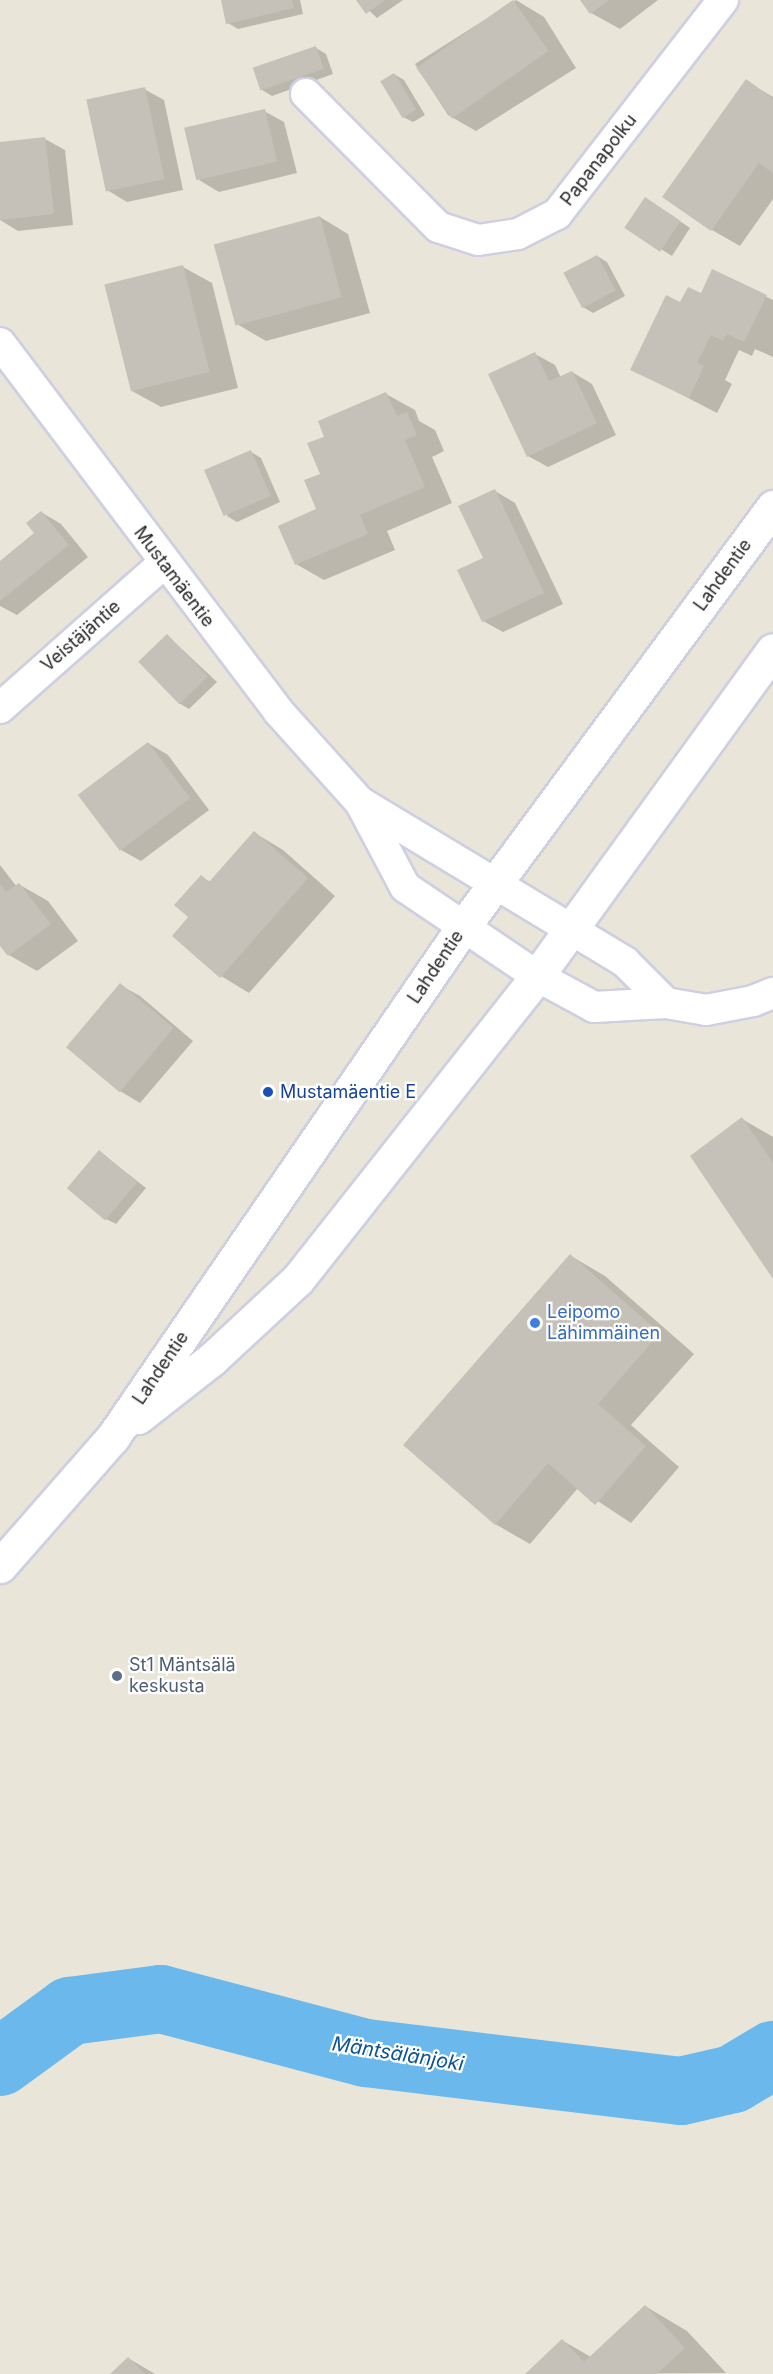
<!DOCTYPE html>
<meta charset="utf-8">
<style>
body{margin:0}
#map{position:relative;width:773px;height:2374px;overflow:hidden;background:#eae5d9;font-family:Inter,sans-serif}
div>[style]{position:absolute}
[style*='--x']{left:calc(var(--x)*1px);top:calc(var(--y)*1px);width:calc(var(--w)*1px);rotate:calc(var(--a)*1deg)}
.shadow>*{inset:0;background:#0003}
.river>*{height:68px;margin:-34px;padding:0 34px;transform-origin:34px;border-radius:34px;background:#6bb9ec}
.building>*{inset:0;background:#c5c1b8;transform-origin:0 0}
.roads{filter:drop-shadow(2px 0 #cecfe1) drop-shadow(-2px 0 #cecfe1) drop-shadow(0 2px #cecfe1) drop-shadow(0 -2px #cecfe1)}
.street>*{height:30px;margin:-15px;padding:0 15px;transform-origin:15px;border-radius:15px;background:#fff}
.secondary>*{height:33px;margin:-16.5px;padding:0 16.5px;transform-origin:16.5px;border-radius:16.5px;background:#fff}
.dots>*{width:16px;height:16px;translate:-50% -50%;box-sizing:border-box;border:3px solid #fff;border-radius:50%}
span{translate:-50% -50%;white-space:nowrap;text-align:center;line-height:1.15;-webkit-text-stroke:4.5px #fff;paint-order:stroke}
.street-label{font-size:18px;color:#272727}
.transit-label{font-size:18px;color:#164399}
.left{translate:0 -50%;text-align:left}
.shop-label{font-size:18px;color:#366cbe}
.service-label{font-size:18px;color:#4e5e75}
.water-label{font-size:20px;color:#0f5494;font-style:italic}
</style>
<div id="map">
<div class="shadow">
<div style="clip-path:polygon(222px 0,300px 0,303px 14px,238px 29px,228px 23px)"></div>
<div style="clip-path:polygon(358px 0,403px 0,377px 18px)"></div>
<div style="clip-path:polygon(516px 0,544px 17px,576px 68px,476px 131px,448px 115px,415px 64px)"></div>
<div style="clip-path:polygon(582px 0,658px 0,620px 29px,591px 13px)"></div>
<div style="clip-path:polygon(316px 48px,326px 54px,333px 74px,272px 96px,262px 90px)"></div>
<div style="clip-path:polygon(394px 74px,404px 80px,425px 115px,413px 122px,403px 117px)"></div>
<div style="clip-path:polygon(746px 81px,773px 97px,773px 199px,740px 246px,712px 230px)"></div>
<div style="clip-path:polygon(144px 89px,164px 100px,183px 190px,127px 202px,107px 190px)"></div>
<div style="clip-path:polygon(264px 111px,284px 122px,297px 173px,219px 192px,199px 180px)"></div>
<div style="clip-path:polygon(45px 139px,65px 150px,73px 225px,18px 231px,0 220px,0 144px)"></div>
<div style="clip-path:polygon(656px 205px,690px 228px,672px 256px,627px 228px)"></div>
<div style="clip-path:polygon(320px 217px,348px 234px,370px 313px,266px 341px,237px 324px)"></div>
<div style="clip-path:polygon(597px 256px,607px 262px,625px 296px,593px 313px,583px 307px)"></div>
<div style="clip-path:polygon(183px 267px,212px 283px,238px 388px,161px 407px,132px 391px)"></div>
<div style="clip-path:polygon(713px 271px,773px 300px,773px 357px,755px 349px,752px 356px,739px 350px,725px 380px,732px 384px,717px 413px,632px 369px,681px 304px,702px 295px)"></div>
<div style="clip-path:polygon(535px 354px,555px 365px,561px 378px,572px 372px,592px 384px,616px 435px,548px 467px,528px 456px)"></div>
<div style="clip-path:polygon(386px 394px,415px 410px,419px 421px,435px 430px,444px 451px,432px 457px,452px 503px,387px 531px,395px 550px,324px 580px,296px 564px,318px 510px,326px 437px)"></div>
<div style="clip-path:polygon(251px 452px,261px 458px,280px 502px,237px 522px,227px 516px)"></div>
<div style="clip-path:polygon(495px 491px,515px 503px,563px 604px,503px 632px,483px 621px)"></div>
<div style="clip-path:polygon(41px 512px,61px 524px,88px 557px,17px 615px,0 606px,0 563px,36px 533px)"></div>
<div style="clip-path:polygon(168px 636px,217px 682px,189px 709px,179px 703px)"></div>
<div style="clip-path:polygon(148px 743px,168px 755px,209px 810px,141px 861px,121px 850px)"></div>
<div style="clip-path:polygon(255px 833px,283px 850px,335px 896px,249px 993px,221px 976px,191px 917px,201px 877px,211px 882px)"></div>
<div style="clip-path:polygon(0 865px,17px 887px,20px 885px,48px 901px,78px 941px,37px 971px,9px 955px,0 943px)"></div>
<div style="clip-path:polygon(120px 985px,140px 996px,193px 1041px,140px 1103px,120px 1091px,67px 1047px)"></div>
<div style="clip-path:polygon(742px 1119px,773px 1137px,773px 1276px)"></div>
<div style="clip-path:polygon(100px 1152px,146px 1188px,116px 1224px,106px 1219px)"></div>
<div style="clip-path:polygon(571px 1256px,605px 1276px,694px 1354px,631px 1425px,679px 1467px,631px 1523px,578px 1488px,530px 1544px,495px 1524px)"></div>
<div style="clip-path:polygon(645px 2306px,687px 2331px,726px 2373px,527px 2374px,563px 2341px,591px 2357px)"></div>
<div style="clip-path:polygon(128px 2358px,155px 2374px,112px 2374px)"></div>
</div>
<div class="river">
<div style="--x:0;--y:2062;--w:87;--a:-36.1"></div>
<div style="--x:70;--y:2011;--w:92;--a:-7.5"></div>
<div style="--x:161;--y:1999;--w:212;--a:14.8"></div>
<div style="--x:366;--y:2053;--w:317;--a:6.9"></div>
<div style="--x:681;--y:2091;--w:53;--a:-13"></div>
<div style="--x:733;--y:2079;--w:47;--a:-31"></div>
</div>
<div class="building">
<div style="clip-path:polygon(221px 0,292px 0,294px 8px,226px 24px)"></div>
<div style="clip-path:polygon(356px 0,385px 0,366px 14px)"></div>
<div style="left:513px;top:0;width:62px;height:118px;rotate:55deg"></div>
<div style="clip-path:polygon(580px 0,609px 0,590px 14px)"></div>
<div style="left:316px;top:46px;width:24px;height:67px;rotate:71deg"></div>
<div style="left:394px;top:73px;width:43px;height:16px;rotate:59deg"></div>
<div style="clip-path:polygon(746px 79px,773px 99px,773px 173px,759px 163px,711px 231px,662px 197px)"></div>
<div style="left:145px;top:87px;width:94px;height:60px;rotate:78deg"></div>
<div style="left:265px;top:109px;width:54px;height:83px;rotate:77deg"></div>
<div style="clip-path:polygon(45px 137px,54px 214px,0 220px,0 142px)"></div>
<div style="left:645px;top:197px;width:43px;height:37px;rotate:34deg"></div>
<div style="left:320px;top:216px;width:84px;height:110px;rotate:75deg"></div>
<div style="left:597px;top:255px;width:40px;height:38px;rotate:62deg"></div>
<div style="left:183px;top:265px;width:110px;height:81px;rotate:76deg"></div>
<div style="clip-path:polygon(712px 269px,767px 295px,744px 342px,727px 334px,723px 341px,711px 335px,697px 363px,704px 366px,689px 398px,630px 370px,666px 295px,680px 302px,688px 287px,701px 293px)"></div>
<div style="clip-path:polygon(535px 352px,549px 381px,572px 371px,597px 423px,527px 457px,488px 374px)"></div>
<div style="clip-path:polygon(386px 392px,397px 416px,407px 412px,417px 435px,405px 440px,425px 487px,360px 515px,368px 534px,295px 565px,278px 526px,316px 509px,304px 480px,320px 474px,307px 443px,324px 437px,318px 421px)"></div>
<div style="left:251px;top:450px;width:50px;height:51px;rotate:67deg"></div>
<div style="clip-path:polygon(495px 489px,544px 593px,482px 622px,457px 570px,483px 558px,458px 506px)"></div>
<div style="clip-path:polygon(41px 511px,69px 545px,0 601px,0 561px,34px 533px,26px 523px)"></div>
<div style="left:167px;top:634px;width:59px;height:40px;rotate:46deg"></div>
<div style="left:148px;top:742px;width:70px;height:88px;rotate:53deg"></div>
<div style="clip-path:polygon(254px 831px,308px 878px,220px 978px,172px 936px,188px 917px,174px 905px,201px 875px,209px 882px)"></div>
<div style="clip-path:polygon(19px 883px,51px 924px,8px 956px,0 946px,0 884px,6px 892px)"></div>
<div style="left:120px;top:983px;width:70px;height:84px;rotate:40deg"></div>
<div style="clip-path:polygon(742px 1117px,773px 1163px,773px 1279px,690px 1156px)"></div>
<div style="left:99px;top:1150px;width:50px;height:50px;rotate:40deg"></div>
<div style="clip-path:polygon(570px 1254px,660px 1333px,598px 1404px,646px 1446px,595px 1505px,548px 1463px,495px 1525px,403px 1445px)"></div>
<div style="clip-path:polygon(645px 2305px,685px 2348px,657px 2374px,525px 2374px,562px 2339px,584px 2362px)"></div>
<div style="clip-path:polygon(128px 2357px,145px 2374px,110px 2374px)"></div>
</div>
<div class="roads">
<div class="street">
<div style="--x:306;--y:94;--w:187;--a:45.2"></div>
<div style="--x:438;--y:227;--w:42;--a:18"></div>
<div style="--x:478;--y:240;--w:40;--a:-8.5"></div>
<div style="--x:518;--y:234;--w:44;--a:-27.1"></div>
<div style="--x:557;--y:214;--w:271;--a:-52.2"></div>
<div style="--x:0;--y:343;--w:461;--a:52.9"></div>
<div style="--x:278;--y:711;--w:122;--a:48"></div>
<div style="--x:360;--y:802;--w:96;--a:62.1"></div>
<div style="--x:405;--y:887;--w:159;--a:34"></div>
<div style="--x:537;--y:976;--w:65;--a:28.5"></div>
<div style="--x:594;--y:1007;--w:72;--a:-3.2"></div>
<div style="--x:666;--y:1003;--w:41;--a:9.9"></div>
<div style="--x:706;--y:1010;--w:48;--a:-10.8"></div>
<div style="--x:753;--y:1001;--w:22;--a:-22"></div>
<div style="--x:0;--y:708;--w:217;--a:-41.5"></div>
<div style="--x:360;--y:802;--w:310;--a:31.1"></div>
<div style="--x:625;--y:962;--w:58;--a:45"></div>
</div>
<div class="secondary">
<div style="--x:138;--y:1417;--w:94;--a:-38.1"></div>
<div style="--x:212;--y:1359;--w:117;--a:-42.9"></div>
<div style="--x:298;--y:1279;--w:386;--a:-51.7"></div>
<div style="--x:537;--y:976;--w:402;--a:-54.1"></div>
<div style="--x:0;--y:1566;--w:171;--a:-48.8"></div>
<div style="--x:113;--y:1437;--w:619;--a:-55.54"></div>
<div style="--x:463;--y:927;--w:522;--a:-53.57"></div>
</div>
</div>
<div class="dots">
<div style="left:268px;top:1092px;background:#1a4fb4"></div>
<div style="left:535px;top:1323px;background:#3f7fe0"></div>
<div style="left:117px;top:1676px;background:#5c6f8a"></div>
</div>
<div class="street-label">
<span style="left:599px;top:160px;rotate:-52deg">Papanapolku</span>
<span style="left:723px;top:575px;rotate:-54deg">Lahdentie</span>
<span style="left:174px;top:577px;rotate:53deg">Mustamäentie</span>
<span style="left:81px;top:636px;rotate:-41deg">Veistäjäntie</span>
<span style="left:436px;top:967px;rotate:-56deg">Lahdentie</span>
<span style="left:161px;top:1368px;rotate:-56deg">Lahdentie</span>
</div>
<div class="transit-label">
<span class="left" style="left:280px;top:1092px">Mustamäentie E</span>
</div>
<div class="shop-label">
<span class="left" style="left:547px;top:1323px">Leipomo<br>Lähimmäinen</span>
</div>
<div class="service-label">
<span class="left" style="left:129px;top:1676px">St1 Mäntsälä<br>keskusta</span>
</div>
<div class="water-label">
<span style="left:398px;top:2054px;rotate:9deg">Mäntsälänjoki</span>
</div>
</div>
